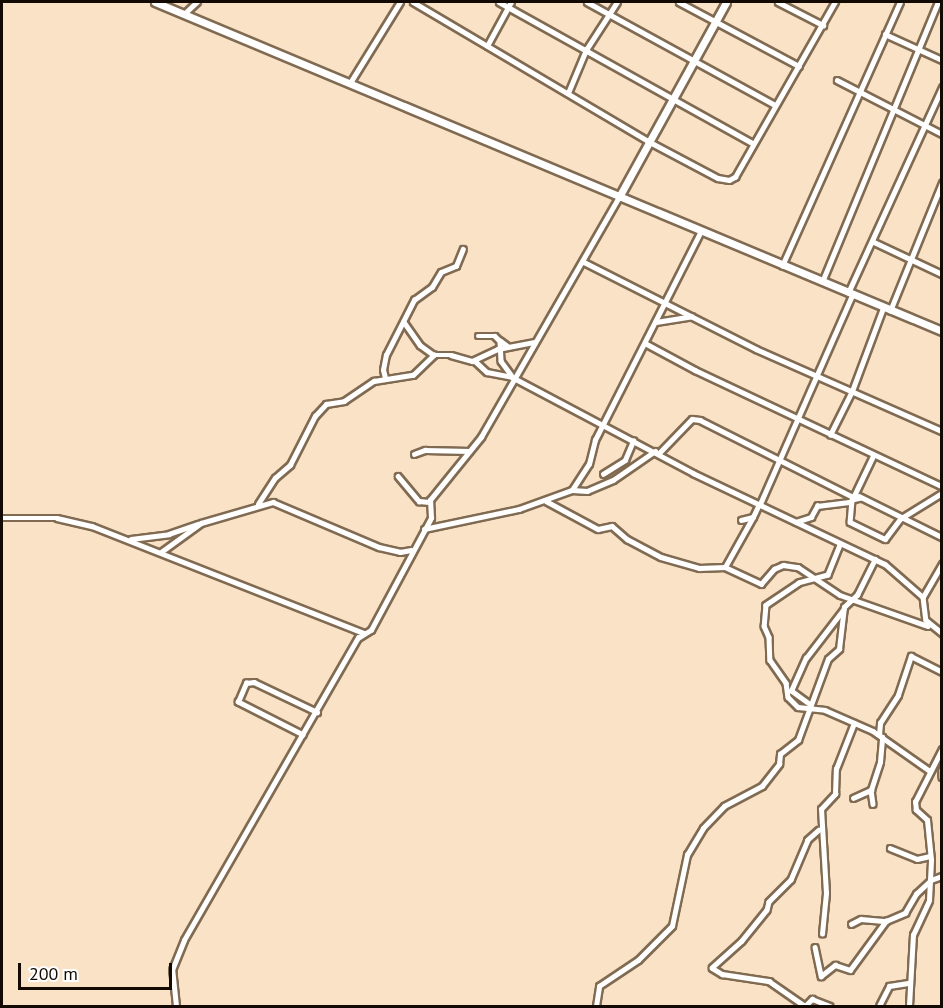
<!DOCTYPE html>
<style>
body{margin:0}
#map{position:relative;width:943px;height:1008px;overflow:hidden;background:#fae2c6;font-family:"PT Sans",sans-serif}
div>[style]{position:absolute}
[style*='--x']{left:calc(var(--x)*1px);top:calc(var(--y)*1px);width:calc(var(--w)*1px);rotate:calc(var(--a)*1deg)}
.roads{filter:drop-shadow(2px 0 #806b52) drop-shadow(-2px 0 #806b52) drop-shadow(0 2px #806b52) drop-shadow(0 -2px #806b52)}
.street>*{height:4.5px;margin:-2.25px;padding:0 2.25px;transform-origin:2.25px;border-radius:2.25px;background:#fff}
.secondary>*{height:7px;margin:-3.5px;padding:0 3.5px;transform-origin:3.5px;border-radius:3.5px;background:#fff}
span{translate:-50% -50%;white-space:nowrap;text-align:center;line-height:1.15;-webkit-text-stroke:5px #fff;paint-order:stroke}
.frame{position:absolute;inset:0;border:3px solid #130b03;pointer-events:none}
.scale{position:absolute;left:18px;top:963px;width:154px;height:27px;box-sizing:border-box;border:3px solid #130b03;border-top:0;padding-left:8px;font-size:18px;line-height:21px;white-space:nowrap;color:#130b03;-webkit-text-stroke:4px #fff;paint-order:stroke}
</style>
<div id="map">
<div class="roads">
<div class="street">
<div style="--x:413;--y:2;--w:273;--a:30.6"></div>
<div style="--x:648;--y:141;--w:79;--a:27.9"></div>
<div style="--x:718;--y:178;--w:11;--a:10"></div>
<div style="--x:729;--y:180;--w:7;--a:-27"></div>
<div style="--x:735;--y:177;--w:202;--a:-60.3"></div>
<div style="--x:499;--y:2;--w:290;--a:29.1"></div>
<div style="--x:587;--y:2;--w:214;--a:28.7"></div>
<div style="--x:679;--y:2;--w:136;--a:28.1"></div>
<div style="--x:778;--y:2;--w:51;--a:27.1"></div>
<div style="--x:185;--y:13;--w:16;--a:-43"></div>
<div style="--x:885;--y:34;--w:63;--a:24.5"></div>
<div style="--x:487;--y:46;--w:50;--a:-61.4"></div>
<div style="--x:837;--y:80;--w:118;--a:27.2"></div>
<div style="--x:350;--y:83;--w:95;--a:-58.3"></div>
<div style="--x:568;--y:93;--w:47;--a:-67.3"></div>
<div style="--x:586;--y:50;--w:57;--a:-57.1"></div>
<div style="--x:874;--y:242;--w:75;--a:25.2"></div>
<div style="--x:584;--y:262;--w:193;--a:26.8"></div>
<div style="--x:756;--y:349;--w:203;--a:23.8"></div>
<div style="--x:782;--y:266;--w:289;--a:-65.9"></div>
<div style="--x:822;--y:282;--w:303;--a:-67.5"></div>
<div style="--x:848;--y:293;--w:226;--a:-65.4"></div>
<div style="--x:890;--y:311;--w:138;--a:-67.9"></div>
<div style="--x:404;--y:322;--w:28;--a:55"></div>
<div style="--x:420;--y:345;--w:17;--a:36"></div>
<div style="--x:656;--y:322;--w:36;--a:-9"></div>
<div style="--x:478;--y:336;--w:17;--a:0"></div>
<div style="--x:495;--y:336;--w:7;--a:45"></div>
<div style="--x:645;--y:343;--w:57;--a:28.4"></div>
<div style="--x:695;--y:370;--w:273;--a:25.2"></div>
<div style="--x:508;--y:347;--w:10;--a:-143"></div>
<div style="--x:500;--y:341;--w:20;--a:87"></div>
<div style="--x:501;--y:361;--w:17;--a:54"></div>
<div style="--x:475;--y:361;--w:16;--a:43"></div>
<div style="--x:487;--y:372;--w:25;--a:11"></div>
<div style="--x:512;--y:377;--w:205;--a:27.9"></div>
<div style="--x:693;--y:473;--w:212;--a:25.4"></div>
<div style="--x:885;--y:564;--w:50;--a:41"></div>
<div style="--x:923;--y:597;--w:23;--a:83"></div>
<div style="--x:926;--y:620;--w:21;--a:39"></div>
<div style="--x:385;--y:378;--w:8;--a:-104"></div>
<div style="--x:383;--y:370;--w:15;--a:-79"></div>
<div style="--x:386;--y:355;--w:62;--a:-63"></div>
<div style="--x:414;--y:300;--w:22;--a:-36"></div>
<div style="--x:432;--y:287;--w:17;--a:-59"></div>
<div style="--x:441;--y:272;--w:16;--a:-22"></div>
<div style="--x:456;--y:266;--w:18;--a:-68"></div>
<div style="--x:830;--y:435;--w:49;--a:-63.4"></div>
<div style="--x:852;--y:391;--w:89;--a:-69.5"></div>
<div style="--x:659;--y:453;--w:47;--a:-45.9"></div>
<div style="--x:692;--y:419;--w:8;--a:7"></div>
<div style="--x:700;--y:420;--w:171;--a:26.7"></div>
<div style="--x:414;--y:454;--w:12;--a:-20"></div>
<div style="--x:425;--y:450;--w:44;--a:1.3"></div>
<div style="--x:603;--y:474;--w:26;--a:-32"></div>
<div style="--x:625;--y:460;--w:21;--a:-67"></div>
<div style="--x:398;--y:476;--w:33;--a:50"></div>
<div style="--x:419;--y:501;--w:10;--a:6"></div>
<div style="--x:572;--y:490;--w:15;--a:4"></div>
<div style="--x:587;--y:491;--w:28;--a:-23"></div>
<div style="--x:613;--y:480;--w:51;--a:-34.6"></div>
<div style="--x:859;--y:496;--w:93;--a:26.3"></div>
<div style="--x:861;--y:498;--w:9;--a:167"></div>
<div style="--x:852;--y:500;--w:22;--a:95"></div>
<div style="--x:850;--y:522;--w:39;--a:26"></div>
<div style="--x:885;--y:539;--w:25;--a:-53"></div>
<div style="--x:900;--y:519;--w:49;--a:-31.8"></div>
<div style="--x:546;--y:501;--w:59;--a:28.3"></div>
<div style="--x:598;--y:529;--w:14;--a:-12"></div>
<div style="--x:612;--y:526;--w:20;--a:41"></div>
<div style="--x:627;--y:539;--w:38;--a:28"></div>
<div style="--x:661;--y:557;--w:40;--a:16"></div>
<div style="--x:699;--y:568;--w:26;--a:-2"></div>
<div style="--x:725;--y:567;--w:40;--a:25"></div>
<div style="--x:761;--y:584;--w:20;--a:-49"></div>
<div style="--x:774;--y:569;--w:10;--a:-24"></div>
<div style="--x:783;--y:565;--w:15;--a:8"></div>
<div style="--x:798;--y:567;--w:50;--a:33.7"></div>
<div style="--x:840;--y:595;--w:93;--a:19.4"></div>
<div style="--x:258;--y:504;--w:31;--a:-57"></div>
<div style="--x:275;--y:478;--w:20;--a:-41"></div>
<div style="--x:290;--y:465;--w:55;--a:-63"></div>
<div style="--x:315;--y:416;--w:16;--a:-47"></div>
<div style="--x:326;--y:404;--w:18;--a:-9"></div>
<div style="--x:344;--y:401;--w:36;--a:-34"></div>
<div style="--x:374;--y:381;--w:39;--a:-9"></div>
<div style="--x:413;--y:375;--w:29;--a:-44"></div>
<div style="--x:434;--y:355;--w:17;--a:0"></div>
<div style="--x:451;--y:355;--w:22;--a:16"></div>
<div style="--x:472;--y:361;--w:29;--a:-25"></div>
<div style="--x:498;--y:349;--w:37;--a:-11"></div>
<div style="--x:760;--y:504;--w:228;--a:-66.2"></div>
<div style="--x:2;--y:518;--w:55;--a:0"></div>
<div style="--x:57;--y:518;--w:36;--a:13"></div>
<div style="--x:92;--y:526;--w:292;--a:21.5"></div>
<div style="--x:741;--y:520;--w:12;--a:-14"></div>
<div style="--x:753;--y:517;--w:14;--a:-65"></div>
<div style="--x:796;--y:522;--w:16;--a:-18"></div>
<div style="--x:811;--y:517;--w:13;--a:-61"></div>
<div style="--x:817;--y:506;--w:34;--a:-7"></div>
<div style="--x:851;--y:502;--w:51;--a:-64.4"></div>
<div style="--x:424;--y:529;--w:97;--a:-11.9"></div>
<div style="--x:519;--y:509;--w:56;--a:-19.7"></div>
<div style="--x:572;--y:490;--w:31;--a:-57"></div>
<div style="--x:589;--y:464;--w:25;--a:-76"></div>
<div style="--x:595;--y:440;--w:234;--a:-63.1"></div>
<div style="--x:131;--y:539;--w:38;--a:-7"></div>
<div style="--x:169;--y:534;--w:31;--a:-19"></div>
<div style="--x:840;--y:545;--w:32;--a:112"></div>
<div style="--x:828;--y:575;--w:30;--a:165"></div>
<div style="--x:799;--y:583;--w:40;--a:146"></div>
<div style="--x:766;--y:605;--w:21;--a:95"></div>
<div style="--x:764;--y:626;--w:12;--a:66"></div>
<div style="--x:769;--y:637;--w:23;--a:88"></div>
<div style="--x:770;--y:660;--w:28;--a:55"></div>
<div style="--x:786;--y:683;--w:14;--a:82"></div>
<div style="--x:788;--y:697;--w:14;--a:45"></div>
<div style="--x:798;--y:707;--w:27;--a:6"></div>
<div style="--x:825;--y:710;--w:52;--a:23.6"></div>
<div style="--x:873;--y:731;--w:70;--a:35.1"></div>
<div style="--x:161;--y:552;--w:49;--a:-35.9"></div>
<div style="--x:201;--y:523;--w:75;--a:-16.3"></div>
<div style="--x:273;--y:502;--w:115;--a:23"></div>
<div style="--x:379;--y:547;--w:22;--a:13"></div>
<div style="--x:400;--y:552;--w:11;--a:-10"></div>
<div style="--x:725;--y:567;--w:57;--a:-60.8"></div>
<div style="--x:923;--y:597;--w:38;--a:-60"></div>
<div style="--x:809;--y:704;--w:22;--a:-144"></div>
<div style="--x:791;--y:691;--w:36;--a:-66"></div>
<div style="--x:806;--y:658;--w:61;--a:-52.4"></div>
<div style="--x:303;--y:735;--w:73;--a:-153.1"></div>
<div style="--x:238;--y:702;--w:21;--a:-67"></div>
<div style="--x:246;--y:683;--w:8;--a:-7"></div>
<div style="--x:254;--y:682;--w:70;--a:25.5"></div>
<div style="--x:879;--y:735;--w:12;--a:-85"></div>
<div style="--x:880;--y:723;--w:33;--a:-57"></div>
<div style="--x:898;--y:695;--w:41;--a:-71.6"></div>
<div style="--x:911;--y:656;--w:35;--a:27"></div>
<div style="--x:942;--y:770;--w:7;--a:90"></div>
<div style="--x:871;--y:790;--w:14;--a:82"></div>
<div style="--x:853;--y:798;--w:20;--a:-24"></div>
<div style="--x:871;--y:790;--w:29;--a:-72"></div>
<div style="--x:880;--y:762;--w:25;--a:-85"></div>
<div style="--x:819;--y:830;--w:15;--a:138"></div>
<div style="--x:808;--y:840;--w:43;--a:113"></div>
<div style="--x:791;--y:880;--w:31;--a:135"></div>
<div style="--x:769;--y:902;--w:8;--a:104"></div>
<div style="--x:767;--y:910;--w:40;--a:129"></div>
<div style="--x:742;--y:941;--w:40;--a:138"></div>
<div style="--x:712;--y:968;--w:12;--a:31"></div>
<div style="--x:722;--y:974;--w:48;--a:8.5"></div>
<div style="--x:769;--y:981;--w:44;--a:34.8"></div>
<div style="--x:805;--y:1006;--w:10;--a:-45"></div>
<div style="--x:812;--y:999;--w:19;--a:21"></div>
<div style="--x:890;--y:848;--w:29;--a:22"></div>
<div style="--x:917;--y:859;--w:13;--a:-13"></div>
<div style="--x:851;--y:924;--w:11;--a:-27"></div>
<div style="--x:861;--y:919;--w:25;--a:5"></div>
<div style="--x:822;--y:934;--w:41;--a:-84.4"></div>
<div style="--x:826;--y:893;--w:84;--a:-93.4"></div>
<div style="--x:821;--y:809;--w:21;--a:-47"></div>
<div style="--x:835;--y:794;--w:25;--a:-88"></div>
<div style="--x:836;--y:769;--w:49;--a:-68.6"></div>
<div style="--x:815;--y:947;--w:30;--a:78"></div>
<div style="--x:821;--y:976;--w:18;--a:-38"></div>
<div style="--x:835;--y:965;--w:16;--a:18"></div>
<div style="--x:850;--y:970;--w:61;--a:-53.7"></div>
<div style="--x:886;--y:921;--w:21;--a:-23"></div>
<div style="--x:905;--y:913;--w:22;--a:-60"></div>
<div style="--x:916;--y:894;--w:21;--a:-43"></div>
<div style="--x:931;--y:880;--w:12;--a:-20"></div>
<div style="--x:176;--y:1006;--w:36;--a:-96"></div>
<div style="--x:172;--y:970;--w:32;--a:-68"></div>
<div style="--x:184;--y:940;--w:349;--a:-60.1"></div>
<div style="--x:358;--y:638;--w:15;--a:-32"></div>
<div style="--x:371;--y:630;--w:127;--a:-61.8"></div>
<div style="--x:431;--y:518;--w:18;--a:-93"></div>
<div style="--x:430;--y:500;--w:81;--a:-51"></div>
<div style="--x:481;--y:437;--w:277;--a:-60.1"></div>
<div style="--x:596;--y:1006;--w:20;--a:-81"></div>
<div style="--x:599;--y:986;--w:47;--a:-33.7"></div>
<div style="--x:638;--y:960;--w:48;--a:-45"></div>
<div style="--x:672;--y:926;--w:73;--a:-78.1"></div>
<div style="--x:687;--y:855;--w:31;--a:-59"></div>
<div style="--x:703;--y:828;--w:30;--a:-46"></div>
<div style="--x:724;--y:806;--w:43;--a:-27.8"></div>
<div style="--x:762;--y:786;--w:28;--a:-52"></div>
<div style="--x:779;--y:764;--w:10;--a:-84"></div>
<div style="--x:780;--y:754;--w:23;--a:-38"></div>
<div style="--x:798;--y:740;--w:86;--a:-69.7"></div>
<div style="--x:828;--y:659;--w:15;--a:-42"></div>
<div style="--x:839;--y:649;--w:42;--a:-83.2"></div>
<div style="--x:844;--y:607;--w:18;--a:-43"></div>
<div style="--x:857;--y:595;--w:40;--a:-63.4"></div>
<div style="--x:879;--y:1006;--w:22;--a:-63"></div>
<div style="--x:889;--y:986;--w:19;--a:-9"></div>
<div style="--x:909;--y:1006;--w:71;--a:-86.8"></div>
<div style="--x:913;--y:935;--w:38;--a:-65"></div>
<div style="--x:929;--y:900;--w:40;--a:-87.1"></div>
<div style="--x:931;--y:860;--w:40;--a:-95.7"></div>
<div style="--x:927;--y:820;--w:15;--a:-138"></div>
<div style="--x:916;--y:810;--w:8;--a:-97"></div>
<div style="--x:915;--y:802;--w:59;--a:-63"></div>
</div>
<div class="secondary">
<div style="--x:155;--y:2;--w:853;--a:22.69"></div>
<div style="--x:619;--y:197;--w:222;--a:-61.2"></div>
</div>
</div>
<div class="frame"></div>
<div class="scale">200 m</div>
</div>
